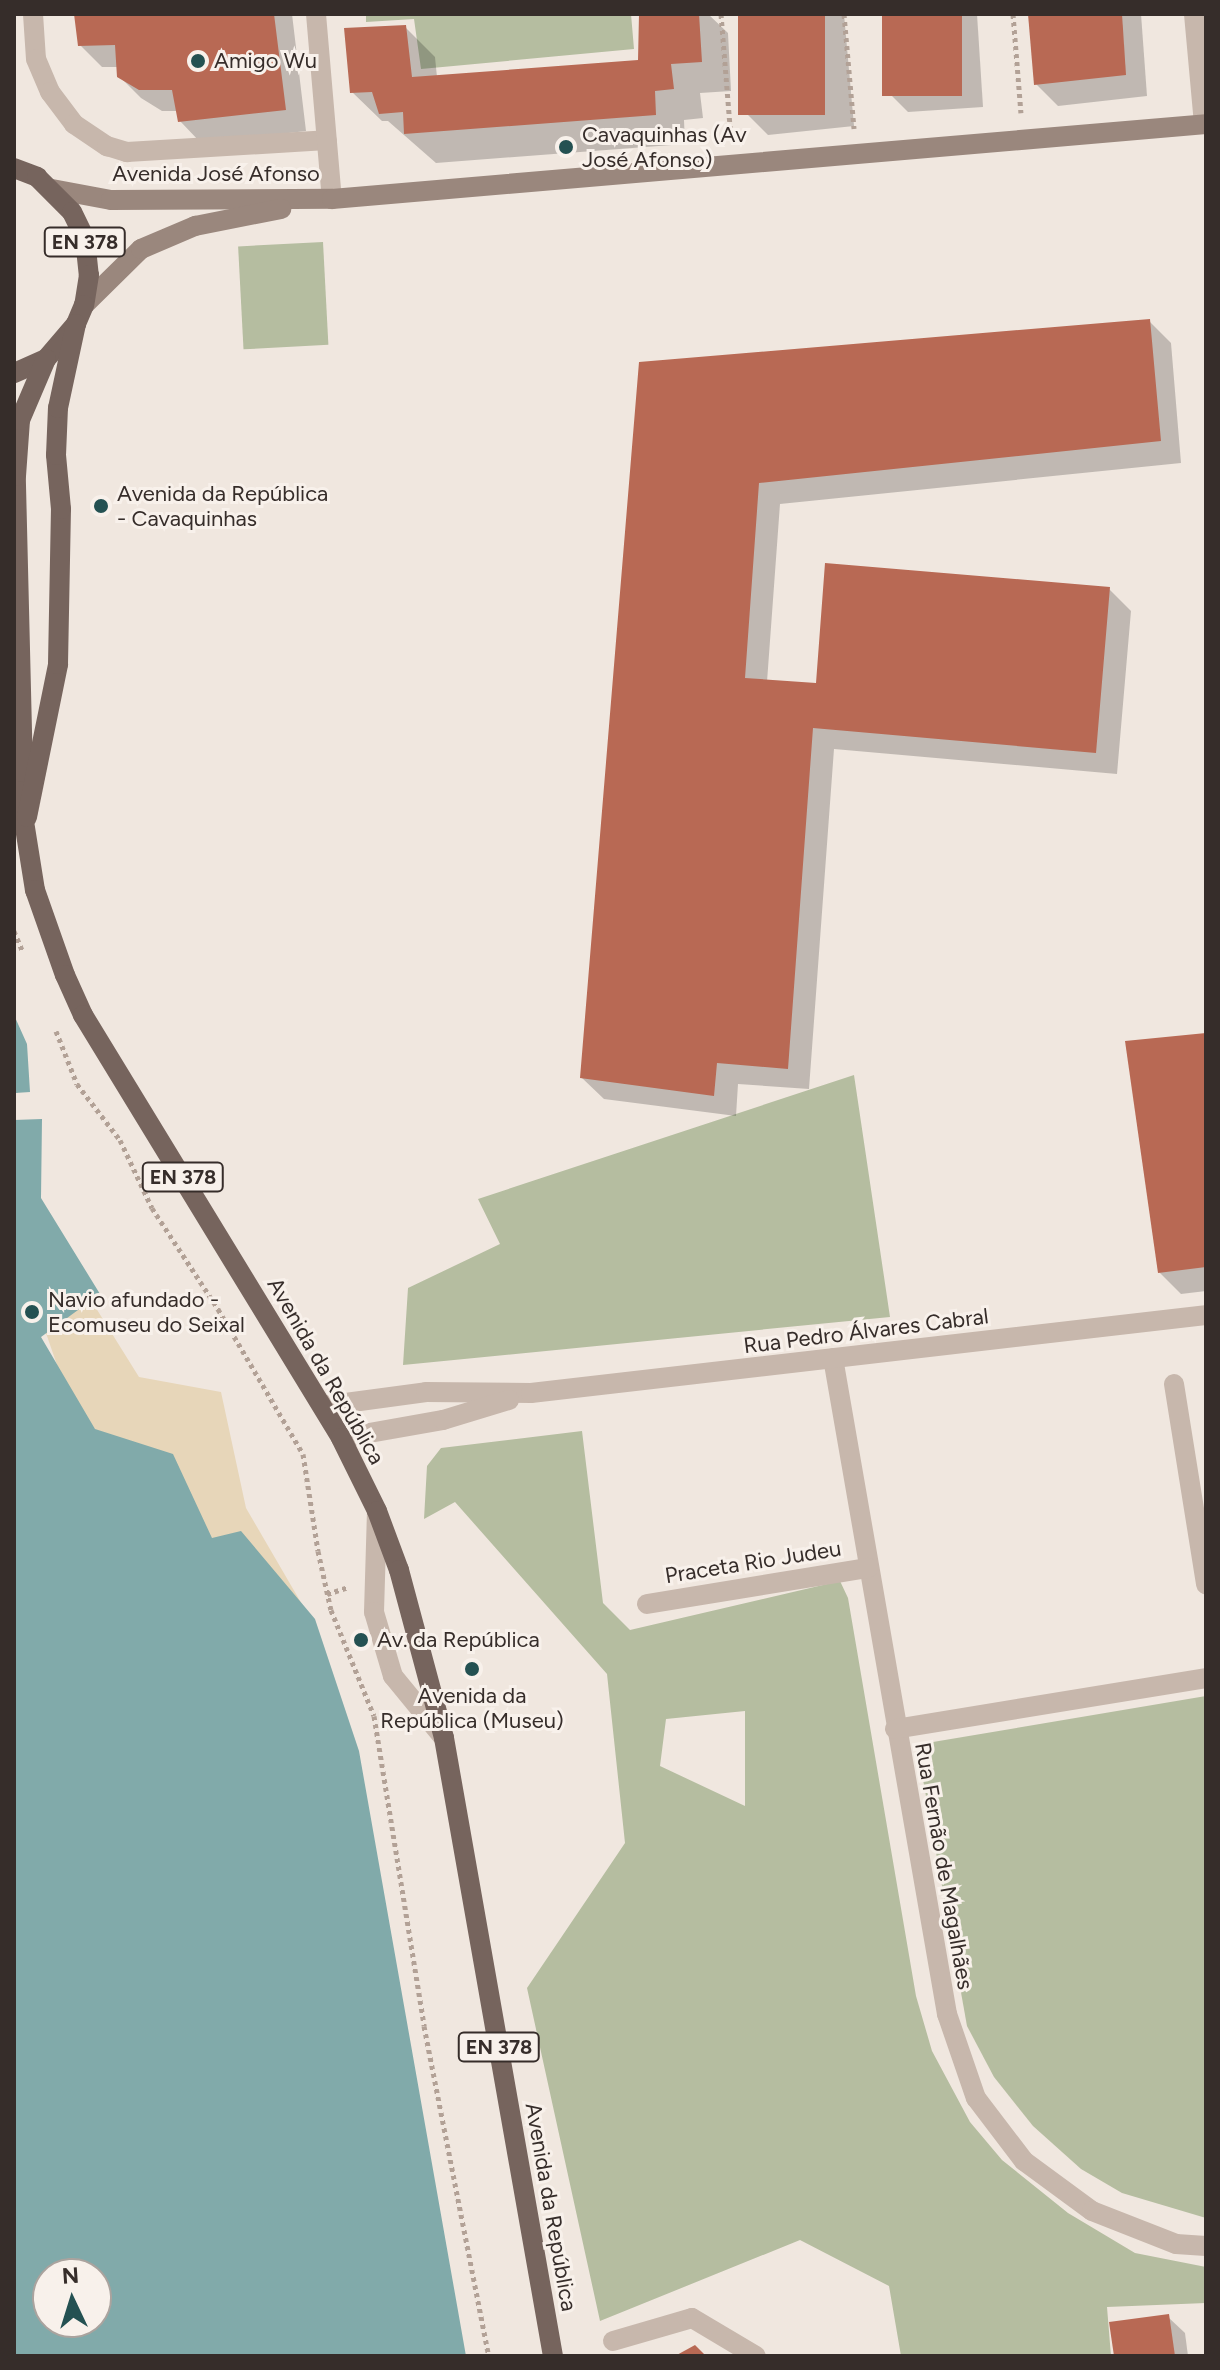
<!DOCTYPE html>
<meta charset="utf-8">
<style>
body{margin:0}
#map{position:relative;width:1220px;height:2370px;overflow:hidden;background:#f0e7df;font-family:Figtree,sans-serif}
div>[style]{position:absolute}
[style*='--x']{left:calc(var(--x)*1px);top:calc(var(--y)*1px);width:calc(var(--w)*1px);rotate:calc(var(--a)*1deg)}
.green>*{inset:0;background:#b5bda0;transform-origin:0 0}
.sand>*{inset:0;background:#e7d6b9}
.water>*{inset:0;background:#81aaaa}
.shadow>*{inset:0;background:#0003}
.building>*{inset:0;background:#b86954;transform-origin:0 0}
.path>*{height:5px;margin-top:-2.5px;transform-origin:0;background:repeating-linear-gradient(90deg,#b2a196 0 4px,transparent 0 8px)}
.lane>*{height:20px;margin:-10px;padding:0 10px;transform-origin:10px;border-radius:10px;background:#c7b7ac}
.street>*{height:20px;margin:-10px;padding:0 10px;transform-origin:10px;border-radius:10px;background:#c7b7ac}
.secondary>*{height:20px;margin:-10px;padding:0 10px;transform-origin:10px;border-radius:10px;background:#9a877d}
.primary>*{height:20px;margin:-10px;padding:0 10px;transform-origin:10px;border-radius:10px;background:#76645d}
.dots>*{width:22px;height:22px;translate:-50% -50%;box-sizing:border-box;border:4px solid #f8f1eb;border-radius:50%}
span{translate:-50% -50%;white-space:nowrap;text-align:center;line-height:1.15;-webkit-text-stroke:6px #f8f1eb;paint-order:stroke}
.shield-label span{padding:2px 6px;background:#f8f1eb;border:2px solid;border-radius:6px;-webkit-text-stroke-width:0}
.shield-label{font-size:20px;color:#362d2a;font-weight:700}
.poi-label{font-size:22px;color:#362d2a}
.left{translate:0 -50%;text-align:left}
.street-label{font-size:22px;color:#362d2a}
.frame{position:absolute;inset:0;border:16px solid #362d2a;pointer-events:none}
.north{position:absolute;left:32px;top:2258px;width:80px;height:80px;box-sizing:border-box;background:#f8f1eb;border:2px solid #aaa39e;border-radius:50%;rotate:356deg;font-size:22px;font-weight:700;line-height:32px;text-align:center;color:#362d2a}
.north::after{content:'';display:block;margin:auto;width:28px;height:36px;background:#245152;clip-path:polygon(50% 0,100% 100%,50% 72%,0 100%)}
</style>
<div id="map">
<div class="green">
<div style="clip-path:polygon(366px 14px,631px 14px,634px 49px,421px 69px,414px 19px,366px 22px)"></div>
<div style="left:323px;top:242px;width:103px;height:85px;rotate:87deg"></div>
<div style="clip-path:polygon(854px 1075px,890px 1317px,403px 1365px,408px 1288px,500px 1244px,478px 1199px)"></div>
<div style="clip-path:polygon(evenodd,582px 1431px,603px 1603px,630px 1630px,840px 1581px,848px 1598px,916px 1996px,932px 2051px,970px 2122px,1002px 2160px,1068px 2213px,1135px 2253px,1206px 2267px,1206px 2303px,1107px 2307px,1111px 2356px,901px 2356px,889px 2286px,800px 2240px,600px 2321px,527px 1988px,625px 1843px,607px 1674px,455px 1502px,424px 1519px,427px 1466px,441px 1448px,582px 1431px,745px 1711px,745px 1806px,660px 1766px,666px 1719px,745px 1711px)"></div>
<div style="clip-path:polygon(1206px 1696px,1206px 2218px,1122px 2193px,1081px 2169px,1033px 2126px,994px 2077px,967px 2026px,919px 1757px,927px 1743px)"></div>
</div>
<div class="sand">
<div style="clip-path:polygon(66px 1260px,139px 1377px,221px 1392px,246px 1508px,303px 1606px,207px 1560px,82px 1437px,39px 1313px)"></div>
</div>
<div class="water">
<div style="clip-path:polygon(evenodd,14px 1015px,27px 1044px,30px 1092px,15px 1093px,14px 1120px,42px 1119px,41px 1198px,100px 1294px,41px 1337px,95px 1429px,173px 1454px,212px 1538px,241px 1531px,315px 1619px,359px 1751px,466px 2356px,14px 2356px,14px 1015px,48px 2274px,96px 2274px,96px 2322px,48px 2322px,48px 2274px)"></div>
</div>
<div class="shadow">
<div style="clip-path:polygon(76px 14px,292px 14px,306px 131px,201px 143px,180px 121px,178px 111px,162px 111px,141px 98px,119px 76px,118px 67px,102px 67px,80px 45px)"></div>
<div style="clip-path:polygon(641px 14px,708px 14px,728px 33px,731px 91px,700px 93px,703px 118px,684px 120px,685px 144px,436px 163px,388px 121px,382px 121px,352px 92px,405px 27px,435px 57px,437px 77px,640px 62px)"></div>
<div style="clip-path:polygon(740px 14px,844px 14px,854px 126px,768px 135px,747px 114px)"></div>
<div style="clip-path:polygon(884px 14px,977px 14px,983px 107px,908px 112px,891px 95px)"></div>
<div style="clip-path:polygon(1030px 14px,1141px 14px,1147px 96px,1058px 106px,1036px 84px)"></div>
<div style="clip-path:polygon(1149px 321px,1171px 343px,1181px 463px,780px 504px,767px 682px,818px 685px,1109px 589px,1131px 611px,1117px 774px,834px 749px,809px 1089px,738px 1084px,736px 1116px,604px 1099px,582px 1078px,641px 364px)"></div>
<div style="clip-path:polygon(1206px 1035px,1206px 1291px,1181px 1294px,1159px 1272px)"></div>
<div style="clip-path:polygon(1168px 2317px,1185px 2333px,1188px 2356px,1116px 2356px)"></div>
</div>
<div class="building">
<div style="clip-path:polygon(74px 14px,274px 14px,286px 110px,178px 122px,172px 90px,139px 90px,117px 77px,115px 45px,78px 46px)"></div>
<div style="clip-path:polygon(639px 14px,699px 14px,702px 62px,671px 64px,674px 89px,655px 91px,656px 115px,404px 134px,403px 112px,379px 114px,372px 92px,350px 93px,344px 28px,406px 25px,412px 77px,638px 60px)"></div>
<div style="left:738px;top:14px;width:87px;height:101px"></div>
<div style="left:882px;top:14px;width:80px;height:82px"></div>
<div style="clip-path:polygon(1028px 14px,1122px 14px,1126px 75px,1034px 85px)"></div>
<div style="clip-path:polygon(1150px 319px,1161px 441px,759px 483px,745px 678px,816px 683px,825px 563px,1110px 587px,1096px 753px,813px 728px,788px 1069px,717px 1063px,714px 1096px,580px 1078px,639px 362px)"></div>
<div style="clip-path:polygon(1206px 1033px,1206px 1267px,1158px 1273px,1125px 1041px)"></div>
<div style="clip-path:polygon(1169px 2314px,1175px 2356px,1114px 2356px,1109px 2322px)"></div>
<div style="clip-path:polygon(695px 2345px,706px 2356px,675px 2356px)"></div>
</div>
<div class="path">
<div style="--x:721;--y:14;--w:123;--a:85.4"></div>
<div style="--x:844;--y:14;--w:115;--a:85"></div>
<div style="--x:1013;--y:14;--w:99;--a:85.4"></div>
<div style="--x:14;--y:931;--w:23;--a:67"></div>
<div style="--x:56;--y:1031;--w:57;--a:68.4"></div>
<div style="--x:77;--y:1084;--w:71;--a:52.5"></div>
<div style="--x:120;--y:1140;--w:75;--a:64.8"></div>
<div style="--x:152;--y:1208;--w:121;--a:56.8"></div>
<div style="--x:218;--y:1309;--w:168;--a:59.6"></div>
<div style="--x:303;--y:1454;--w:98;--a:81.2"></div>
<div style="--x:318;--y:1551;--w:60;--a:77.6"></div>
<div style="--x:331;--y:1610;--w:114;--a:67.9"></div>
<div style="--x:374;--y:1716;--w:314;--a:80.8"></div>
<div style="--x:424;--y:2026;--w:336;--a:78.9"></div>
<div style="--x:327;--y:1594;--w:23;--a:-18"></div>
</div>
<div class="lane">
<div style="--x:377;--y:1511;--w:101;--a:91.7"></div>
<div style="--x:374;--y:1612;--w:67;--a:73.5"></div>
<div style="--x:393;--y:1676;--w:80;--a:50.6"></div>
</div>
<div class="street">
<div style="--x:33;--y:14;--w:45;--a:86.2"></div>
<div style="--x:36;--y:59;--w:36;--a:67"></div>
<div style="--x:50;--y:92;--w:40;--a:53"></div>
<div style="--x:74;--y:124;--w:40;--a:34"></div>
<div style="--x:107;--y:146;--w:21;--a:17"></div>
<div style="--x:127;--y:152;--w:200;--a:-3.4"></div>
<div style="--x:316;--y:14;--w:186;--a:85.1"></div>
<div style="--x:1194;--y:14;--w:110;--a:84.8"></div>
<div style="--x:833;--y:1358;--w:666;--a:80.14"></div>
<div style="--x:947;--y:2014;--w:89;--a:71"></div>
<div style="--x:976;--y:2098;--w:79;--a:52.7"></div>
<div style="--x:1024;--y:2161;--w:84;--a:36.3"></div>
<div style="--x:1092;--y:2211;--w:90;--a:21.4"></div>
<div style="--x:1176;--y:2244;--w:30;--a:4"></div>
<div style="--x:1174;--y:1384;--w:203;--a:80.9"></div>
<div style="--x:323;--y:1406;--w:104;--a:-7.7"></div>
<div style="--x:426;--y:1392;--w:105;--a:0.5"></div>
<div style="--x:531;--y:1393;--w:679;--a:-6.59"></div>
<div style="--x:341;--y:1438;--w:104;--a:-10"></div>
<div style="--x:443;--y:1420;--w:69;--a:-16.9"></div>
<div style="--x:647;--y:1604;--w:224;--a:-9.3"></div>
<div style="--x:895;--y:1729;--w:315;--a:-9.3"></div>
<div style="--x:613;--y:2341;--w:82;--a:-16.2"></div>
<div style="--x:692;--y:2318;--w:74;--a:30.7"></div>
</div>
<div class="secondary">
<div style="--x:52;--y:189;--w:60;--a:10.6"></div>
<div style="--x:111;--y:200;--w:221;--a:-0.3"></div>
<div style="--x:332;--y:199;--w:877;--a:-4.9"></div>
<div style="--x:84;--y:305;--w:80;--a:-44.5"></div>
<div style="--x:141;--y:249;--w:59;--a:-23.1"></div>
<div style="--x:195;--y:226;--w:88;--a:-11.2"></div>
</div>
<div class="primary">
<div style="--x:14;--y:168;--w:25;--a:21"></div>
<div style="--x:37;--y:177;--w:49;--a:45"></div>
<div style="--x:72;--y:212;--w:30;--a:64"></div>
<div style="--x:85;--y:239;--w:36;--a:84"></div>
<div style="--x:89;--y:275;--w:30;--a:99"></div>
<div style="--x:84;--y:305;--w:21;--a:113"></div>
<div style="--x:76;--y:324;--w:46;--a:130.6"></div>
<div style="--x:46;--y:359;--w:35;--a:156"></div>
<div style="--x:14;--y:759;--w:133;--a:80.9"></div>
<div style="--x:35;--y:890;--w:90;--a:70.6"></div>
<div style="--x:65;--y:975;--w:44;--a:65.8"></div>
<div style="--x:83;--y:1015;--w:495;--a:58.6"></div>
<div style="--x:341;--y:1438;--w:81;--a:63.7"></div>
<div style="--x:377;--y:1511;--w:63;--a:69.6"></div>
<div style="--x:399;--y:1570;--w:174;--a:75"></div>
<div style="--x:444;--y:1738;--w:628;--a:80"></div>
<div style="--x:23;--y:772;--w:296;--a:-91.4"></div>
<div style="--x:16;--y:476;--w:56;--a:-85.9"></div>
<div style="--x:20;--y:420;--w:66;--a:-66.9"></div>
<div style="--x:27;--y:817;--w:156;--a:-78.5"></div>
<div style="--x:58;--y:664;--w:155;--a:-88.9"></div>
<div style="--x:61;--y:509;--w:54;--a:-95.3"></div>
<div style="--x:56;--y:455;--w:47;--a:-87.6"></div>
<div style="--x:58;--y:408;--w:86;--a:-77.9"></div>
</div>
<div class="dots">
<div style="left:198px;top:61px;background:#245152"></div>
<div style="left:566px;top:147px;background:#245152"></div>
<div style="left:101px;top:506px;background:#245152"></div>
<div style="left:32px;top:1312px;background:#245152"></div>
<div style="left:361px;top:1640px;background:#245152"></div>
<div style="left:472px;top:1669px;background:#245152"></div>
</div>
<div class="shield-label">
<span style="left:85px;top:242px">EN 378</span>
<span style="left:183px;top:1177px">EN 378</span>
<span style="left:499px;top:2047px">EN 378</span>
</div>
<div class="poi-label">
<span class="left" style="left:214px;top:61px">Amigo Wu</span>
<span class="left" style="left:582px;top:147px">Cavaquinhas (Av<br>José Afonso)</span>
<span class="left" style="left:117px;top:506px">Avenida da República<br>- Cavaquinhas</span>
<span class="left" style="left:48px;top:1312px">Navio afundado -<br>Ecomuseu do Seixal</span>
<span class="left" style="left:377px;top:1640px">Av. da República</span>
<span style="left:472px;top:1708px">Avenida da<br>República (Museu)</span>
</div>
<div class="street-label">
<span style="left:216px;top:174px">Avenida José Afonso</span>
<span style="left:866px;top:1331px;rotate:-7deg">Rua Pedro Álvares Cabral</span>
<span style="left:326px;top:1371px;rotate:60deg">Avenida da República</span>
<span style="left:753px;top:1562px;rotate:-9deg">Praceta Rio Judeu</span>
<span style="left:944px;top:1866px;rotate:80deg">Rua Fernão de Magalhães</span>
<span style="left:551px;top:2207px;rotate:80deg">Avenida da República</span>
</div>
<div class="frame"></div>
<div class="north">N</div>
</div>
